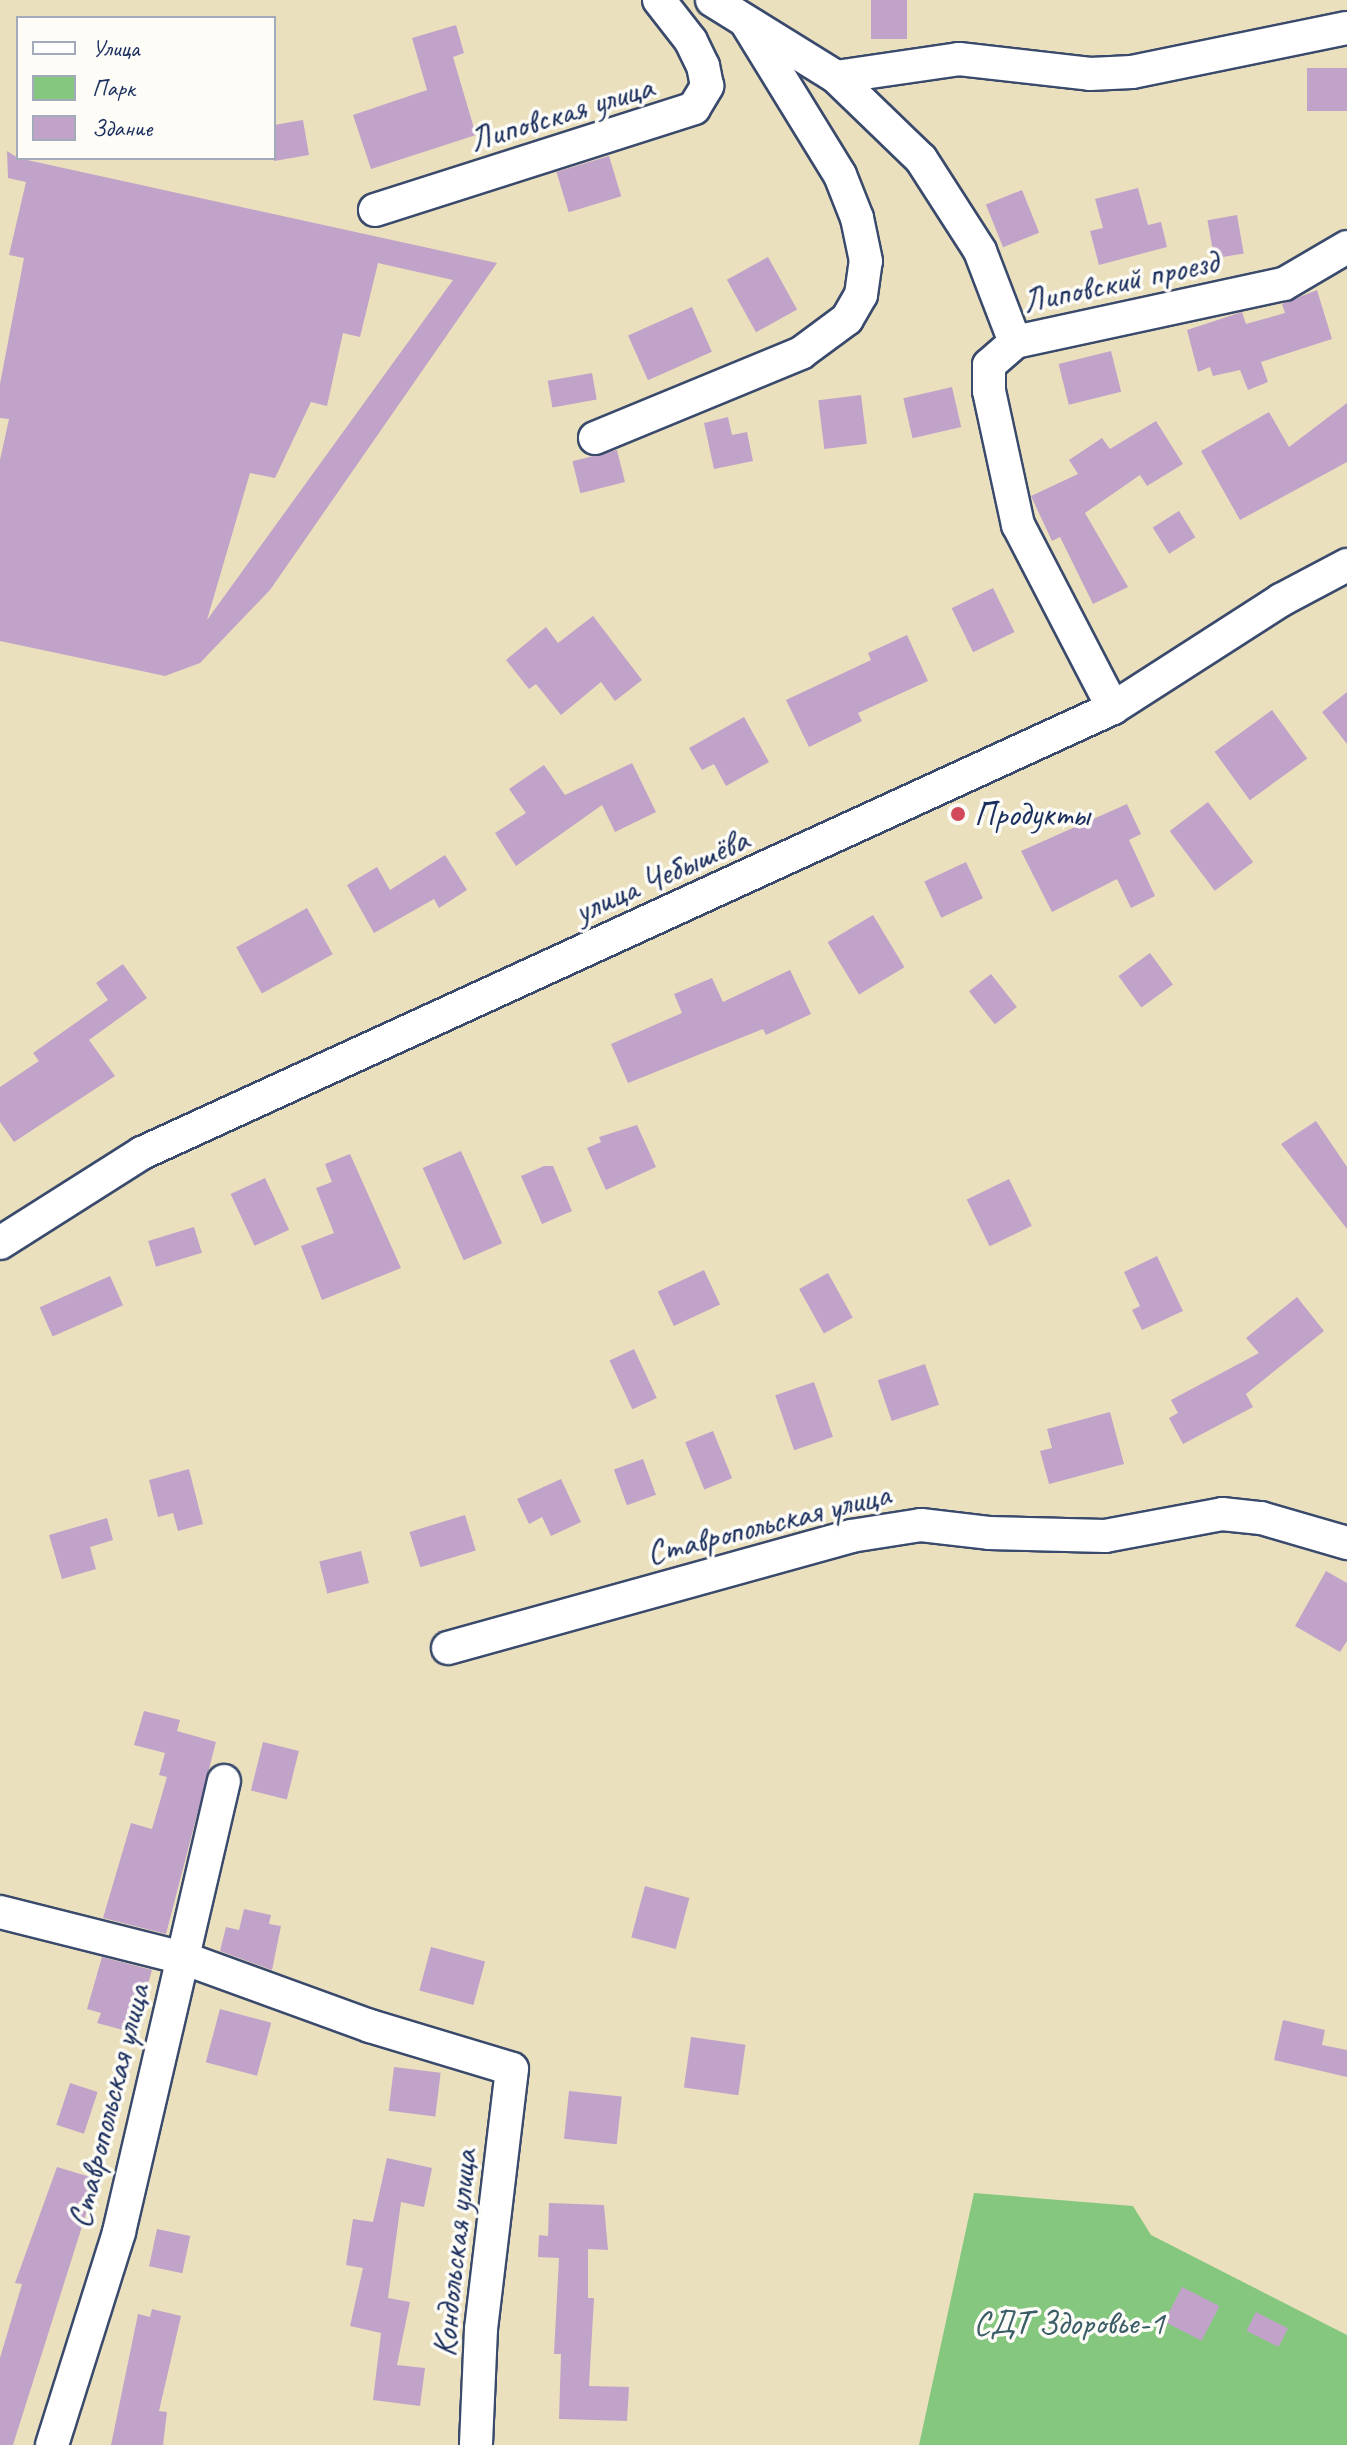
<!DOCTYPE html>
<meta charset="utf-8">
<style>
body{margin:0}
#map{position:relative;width:1347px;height:2445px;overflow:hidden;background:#eae0bd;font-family:Caveat,sans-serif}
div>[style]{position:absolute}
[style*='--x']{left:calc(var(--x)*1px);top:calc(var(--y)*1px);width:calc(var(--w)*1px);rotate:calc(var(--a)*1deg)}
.green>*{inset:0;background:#86c77f}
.building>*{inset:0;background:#c1a3c9;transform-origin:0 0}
.roads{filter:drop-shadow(2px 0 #3a4a6c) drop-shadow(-2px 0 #3a4a6c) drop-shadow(0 2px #3a4a6c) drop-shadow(0 -2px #3a4a6c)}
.street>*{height:32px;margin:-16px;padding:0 16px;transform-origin:16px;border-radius:16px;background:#fff}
.dots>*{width:22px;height:22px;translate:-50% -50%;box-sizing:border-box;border:4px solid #fdfcf7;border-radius:50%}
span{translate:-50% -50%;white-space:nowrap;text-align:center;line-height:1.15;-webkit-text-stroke:7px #fdfcf7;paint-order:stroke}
.street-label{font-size:34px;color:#1b2f5e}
.poi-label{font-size:34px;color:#1b2f5e}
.left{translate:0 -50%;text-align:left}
.park-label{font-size:34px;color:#3b5d68}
.legend{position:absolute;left:16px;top:16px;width:260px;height:144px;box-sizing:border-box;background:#fdfcf7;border:2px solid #a3aaba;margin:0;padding:10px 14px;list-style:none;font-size:24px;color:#1b2f5e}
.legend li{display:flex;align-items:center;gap:16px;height:40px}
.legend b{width:40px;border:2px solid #a3aaba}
</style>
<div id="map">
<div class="green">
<div style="clip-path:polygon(974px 2193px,1133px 2206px,1151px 2235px,1347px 2335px,1347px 2445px,919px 2445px)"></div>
</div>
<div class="building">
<div style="left:871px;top:0;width:36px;height:39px"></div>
<div style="clip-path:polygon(456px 25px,464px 53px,453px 57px,476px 135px,371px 169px,353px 115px,427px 90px,412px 38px)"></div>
<div style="left:1347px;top:68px;width:43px;height:40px;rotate:90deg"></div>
<div style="clip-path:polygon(303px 120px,309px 155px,274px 161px,274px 125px)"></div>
<div style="clip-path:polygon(evenodd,7px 151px,18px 158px,497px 263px,270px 590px,200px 663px,165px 676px,0 641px,0 460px,9px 419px,0 418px,0 384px,24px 258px,9px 255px,26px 182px,8px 178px,7px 151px,378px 263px,453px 280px,207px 620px,250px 473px,275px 478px,311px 402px,327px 406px,343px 333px,360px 337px,378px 263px)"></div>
<div style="left:609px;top:156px;width:42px;height:55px;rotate:73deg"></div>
<div style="clip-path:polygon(1138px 188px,1148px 225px,1161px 222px,1167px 247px,1099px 265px,1090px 231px,1103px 228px,1095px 199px)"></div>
<div style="left:1022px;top:190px;width:46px;height:39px;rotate:68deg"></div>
<div style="left:1237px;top:215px;width:39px;height:30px;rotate:80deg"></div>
<div style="left:768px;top:257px;width:60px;height:47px;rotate:61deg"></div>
<div style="clip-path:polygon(1317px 290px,1332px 339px,1261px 362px,1268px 382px,1248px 390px,1240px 370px,1213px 376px,1210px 367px,1198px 372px,1187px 330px,1242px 312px,1246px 324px,1285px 313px,1282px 304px)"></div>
<div style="left:692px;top:307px;width:49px;height:70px;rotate:66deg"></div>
<div style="left:1111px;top:351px;width:42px;height:54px;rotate:76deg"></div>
<div style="left:592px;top:373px;width:27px;height:45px;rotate:80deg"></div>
<div style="left:952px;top:387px;width:41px;height:50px;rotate:77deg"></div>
<div style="left:861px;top:395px;width:49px;height:43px;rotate:83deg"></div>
<div style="clip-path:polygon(1347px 403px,1347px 462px,1240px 520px,1201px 451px,1269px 412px,1289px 447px)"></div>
<div style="clip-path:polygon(728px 417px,732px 435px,747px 432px,753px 461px,714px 469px,704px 423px)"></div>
<div style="clip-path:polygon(1156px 421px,1183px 464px,1147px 486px,1140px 475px,1085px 513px,1128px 587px,1093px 604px,1060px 537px,1052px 541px,1031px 496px,1078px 474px,1069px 460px,1102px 438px,1110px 449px)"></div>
<div style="left:617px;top:450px;width:33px;height:46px;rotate:76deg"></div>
<div style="left:1179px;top:511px;width:31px;height:31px;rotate:58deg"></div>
<div style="left:993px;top:588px;width:49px;height:46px;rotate:64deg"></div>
<div style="clip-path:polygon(593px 616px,642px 680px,615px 701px,601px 682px,561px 715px,536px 684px,529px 689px,506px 660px,546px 627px,558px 643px)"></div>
<div style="clip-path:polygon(907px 635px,928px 681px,858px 713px,862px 721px,809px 747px,786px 700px,871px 660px,868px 653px)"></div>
<div style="clip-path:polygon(1347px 692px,1347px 744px,1322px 712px)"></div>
<div style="left:1272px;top:710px;width:60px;height:71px;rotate:54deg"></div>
<div style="clip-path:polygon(744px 717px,769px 762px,726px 786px,714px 764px,702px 770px,689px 748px)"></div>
<div style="clip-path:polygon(632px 763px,656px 812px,615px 832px,602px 805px,516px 866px,495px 833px,526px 813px,509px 789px,544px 765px,565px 795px)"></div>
<div style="left:1208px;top:802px;width:75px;height:48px;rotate:53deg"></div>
<div style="clip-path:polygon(1127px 804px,1141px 834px,1129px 840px,1155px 896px,1131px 908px,1117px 879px,1052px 912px,1021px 851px)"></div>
<div style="clip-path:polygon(445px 855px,467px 890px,439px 908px,434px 899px,374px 933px,347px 885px,377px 867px,390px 890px)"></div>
<div style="left:966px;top:862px;width:40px;height:46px;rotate:65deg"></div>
<div style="left:307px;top:908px;width:53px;height:81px;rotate:61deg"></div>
<div style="left:873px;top:915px;width:61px;height:53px;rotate:59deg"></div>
<div style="left:1150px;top:953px;width:39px;height:39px;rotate:54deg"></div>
<div style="clip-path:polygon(123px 964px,147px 998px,89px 1040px,115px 1076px,14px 1142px,0 1122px,0 1087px,39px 1061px,33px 1053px,108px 1000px,96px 983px)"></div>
<div style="clip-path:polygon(790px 970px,811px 1014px,766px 1035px,763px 1029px,628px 1083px,611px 1044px,682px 1013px,674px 994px,712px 978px,723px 1002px)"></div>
<div style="left:991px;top:974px;width:42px;height:28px;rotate:52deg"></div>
<div style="clip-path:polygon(1316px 1121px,1347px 1167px,1347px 1229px,1281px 1144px)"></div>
<div style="clip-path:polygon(637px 1125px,656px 1167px,606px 1190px,587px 1148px,601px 1142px,599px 1137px)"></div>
<div style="left:461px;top:1151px;width:101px;height:42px;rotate:66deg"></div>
<div style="clip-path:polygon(350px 1154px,401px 1268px,322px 1300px,301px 1246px,334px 1233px,316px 1188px,332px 1182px,325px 1164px)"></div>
<div style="clip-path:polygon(544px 1166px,553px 1166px,572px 1211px,542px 1224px,521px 1176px)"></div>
<div style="left:265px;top:1178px;width:57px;height:38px;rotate:65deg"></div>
<div style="left:1009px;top:1179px;width:52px;height:47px;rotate:64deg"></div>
<div style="left:194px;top:1227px;width:27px;height:48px;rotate:73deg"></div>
<div style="clip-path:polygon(1157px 1256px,1183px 1311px,1142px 1330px,1132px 1310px,1140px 1306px,1124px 1272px)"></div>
<div style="left:704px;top:1270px;width:38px;height:51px;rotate:65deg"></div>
<div style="left:828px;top:1273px;width:51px;height:33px;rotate:61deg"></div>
<div style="left:110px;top:1276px;width:32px;height:77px;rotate:66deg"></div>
<div style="clip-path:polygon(1297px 1297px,1324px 1331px,1246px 1394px,1253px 1407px,1183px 1444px,1169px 1418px,1178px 1413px,1171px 1400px,1259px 1353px,1246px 1338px)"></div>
<div style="left:634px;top:1349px;width:54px;height:27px;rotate:65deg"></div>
<div style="left:925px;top:1364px;width:43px;height:50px;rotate:71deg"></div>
<div style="left:814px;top:1382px;width:58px;height:41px;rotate:71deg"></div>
<div style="clip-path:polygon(1110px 1412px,1124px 1464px,1049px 1484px,1040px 1451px,1052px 1448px,1047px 1429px)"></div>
<div style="left:713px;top:1431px;width:51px;height:30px;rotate:68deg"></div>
<div style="left:643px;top:1459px;width:38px;height:31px;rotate:70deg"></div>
<div style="clip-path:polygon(189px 1469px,203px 1524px,178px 1531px,173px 1513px,158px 1517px,149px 1480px)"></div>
<div style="clip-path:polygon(561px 1479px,581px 1522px,551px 1536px,542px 1517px,529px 1524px,517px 1499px)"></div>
<div style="left:465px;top:1515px;width:37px;height:58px;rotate:73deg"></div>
<div style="clip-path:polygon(107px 1518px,113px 1540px,90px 1547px,96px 1569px,62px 1579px,49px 1535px)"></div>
<div style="left:361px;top:1551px;width:33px;height:43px;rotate:76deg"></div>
<div style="clip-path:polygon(1326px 1571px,1347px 1583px,1347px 1641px,1340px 1652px,1295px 1626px)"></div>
<div style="clip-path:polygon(144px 1711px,180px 1720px,177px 1731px,216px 1742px,166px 1934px,103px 1918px,131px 1823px,152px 1829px,167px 1777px,159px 1775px,165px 1753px,134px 1745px)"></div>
<div style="left:263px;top:1742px;width:37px;height:50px;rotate:14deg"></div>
<div style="left:645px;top:1886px;width:46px;height:53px;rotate:15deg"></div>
<div style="clip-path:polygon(244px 1909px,271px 1915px,269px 1924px,281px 1926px,272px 1970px,220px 1951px,226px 1927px,239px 1930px)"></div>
<div style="left:431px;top:1947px;width:56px;height:45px;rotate:15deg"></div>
<div style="clip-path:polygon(102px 1957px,152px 1970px,134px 2033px,97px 2023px,101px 2013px,87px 2009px)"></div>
<div style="left:220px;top:2009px;width:53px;height:55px;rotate:15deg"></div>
<div style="clip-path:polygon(1283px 2020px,1325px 2030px,1322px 2045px,1347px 2050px,1347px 2077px,1274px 2060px)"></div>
<div style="left:691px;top:2037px;width:55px;height:51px;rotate:8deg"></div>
<div style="left:394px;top:2067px;width:47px;height:44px;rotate:7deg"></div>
<div style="left:70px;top:2083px;width:29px;height:44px;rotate:18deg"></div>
<div style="left:569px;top:2091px;width:53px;height:48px;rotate:6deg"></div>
<div style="clip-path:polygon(387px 2158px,432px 2168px,424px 2207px,401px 2202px,388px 2298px,410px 2302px,397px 2365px,425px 2368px,420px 2406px,373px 2400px,381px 2333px,350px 2326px,363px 2268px,346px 2265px,353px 2219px,373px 2222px)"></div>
<div style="clip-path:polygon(57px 2167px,97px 2179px,13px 2445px,0 2445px,0 2358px,22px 2284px,15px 2283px)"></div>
<div style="clip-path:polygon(549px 2203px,604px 2205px,608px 2250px,588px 2249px,588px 2298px,594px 2298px,589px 2386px,629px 2387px,627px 2421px,559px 2419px,561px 2354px,554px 2354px,559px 2258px,538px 2257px,539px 2235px,548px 2236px)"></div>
<div style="left:157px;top:2229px;width:34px;height:38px;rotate:12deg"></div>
<div style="left:1182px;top:2287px;width:42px;height:39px;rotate:27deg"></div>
<div style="clip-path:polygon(152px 2309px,181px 2316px,159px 2411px,167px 2412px,163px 2445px,111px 2445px,138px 2314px,150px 2317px)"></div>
<div style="left:1256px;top:2312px;width:36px;height:21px;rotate:27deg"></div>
</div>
<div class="roads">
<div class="street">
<div style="--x:712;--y:0;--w:146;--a:31.8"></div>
<div style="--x:836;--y:77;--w:118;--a:44"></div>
<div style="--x:921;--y:159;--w:109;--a:57.3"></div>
<div style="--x:980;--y:251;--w:97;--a:69"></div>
<div style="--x:836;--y:77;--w:124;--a:-8.3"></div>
<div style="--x:959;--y:59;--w:132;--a:6.5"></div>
<div style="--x:1090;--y:74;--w:42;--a:-2.7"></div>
<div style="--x:1132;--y:72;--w:219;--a:-11.6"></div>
<div style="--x:375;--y:210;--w:335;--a:-17.7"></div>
<div style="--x:694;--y:108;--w:26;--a:-59"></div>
<div style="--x:707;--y:86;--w:20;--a:-101"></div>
<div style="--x:703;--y:66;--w:28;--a:-116"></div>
<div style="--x:691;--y:41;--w:52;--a:-128"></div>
<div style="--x:595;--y:438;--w:223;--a:-22.4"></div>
<div style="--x:801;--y:353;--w:57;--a:-36.5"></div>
<div style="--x:847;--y:319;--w:28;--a:-60"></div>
<div style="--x:861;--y:295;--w:34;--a:-82"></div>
<div style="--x:866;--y:261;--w:44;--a:-101.8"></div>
<div style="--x:857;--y:218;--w:46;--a:-111.6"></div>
<div style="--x:840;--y:175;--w:180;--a:-121.6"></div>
<div style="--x:1113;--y:708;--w:206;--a:-117.4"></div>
<div style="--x:1018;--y:525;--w:137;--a:-102.2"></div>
<div style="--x:989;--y:391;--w:26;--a:-90"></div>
<div style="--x:989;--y:365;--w:35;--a:-41"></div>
<div style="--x:1015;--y:342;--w:275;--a:-12.2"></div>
<div style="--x:1284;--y:284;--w:73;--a:-30.4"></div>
<div style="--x:0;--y:1243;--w:168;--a:-32.4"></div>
<div style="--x:142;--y:1153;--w:1068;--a:-24.62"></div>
<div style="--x:1113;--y:708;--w:200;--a:-32.7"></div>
<div style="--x:1281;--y:600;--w:75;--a:-27.9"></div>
<div style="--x:448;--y:1648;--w:418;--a:-15.5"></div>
<div style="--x:851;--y:1536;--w:71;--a:-8.9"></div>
<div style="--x:921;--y:1525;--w:68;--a:6.7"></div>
<div style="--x:989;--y:1533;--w:116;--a:1.5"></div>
<div style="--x:1105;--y:1536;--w:119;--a:-10.6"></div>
<div style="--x:1222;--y:1514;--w:39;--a:6"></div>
<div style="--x:1261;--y:1518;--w:90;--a:16.2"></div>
<div style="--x:0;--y:1912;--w:189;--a:14.1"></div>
<div style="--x:183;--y:1958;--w:199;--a:20"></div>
<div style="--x:370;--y:2026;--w:148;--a:16.8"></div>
<div style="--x:512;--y:2069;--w:262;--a:96.8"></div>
<div style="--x:481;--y:2329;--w:116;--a:92.5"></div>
<div style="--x:52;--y:2445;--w:223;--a:-72.5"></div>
<div style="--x:119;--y:2232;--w:463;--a:-76.9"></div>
</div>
</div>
<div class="dots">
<div style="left:958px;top:814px;background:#d1495b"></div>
</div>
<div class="street-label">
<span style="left:561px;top:113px;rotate:-17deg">Липовская улица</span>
<span style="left:1120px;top:281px;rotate:-12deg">Липовский проезд</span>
<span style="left:661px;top:875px;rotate:-24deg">улица Чебышёва</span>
<span style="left:768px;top:1523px;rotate:-14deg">Ставропольская улица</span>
<span style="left:108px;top:2106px;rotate:-76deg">Ставропольская улица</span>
<span style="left:454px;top:2253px;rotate:-84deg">Кондольская улица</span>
</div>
<div class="poi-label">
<span class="left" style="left:974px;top:814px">Продукты</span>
</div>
<div class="park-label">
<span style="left:1069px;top:2323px">СДТ Здоровье-1</span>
</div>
<ul class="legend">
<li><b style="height:10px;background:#fff"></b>Улица</li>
<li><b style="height:22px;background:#86c77f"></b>Парк</li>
<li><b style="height:22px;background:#c1a3c9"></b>Здание</li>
</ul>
</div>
